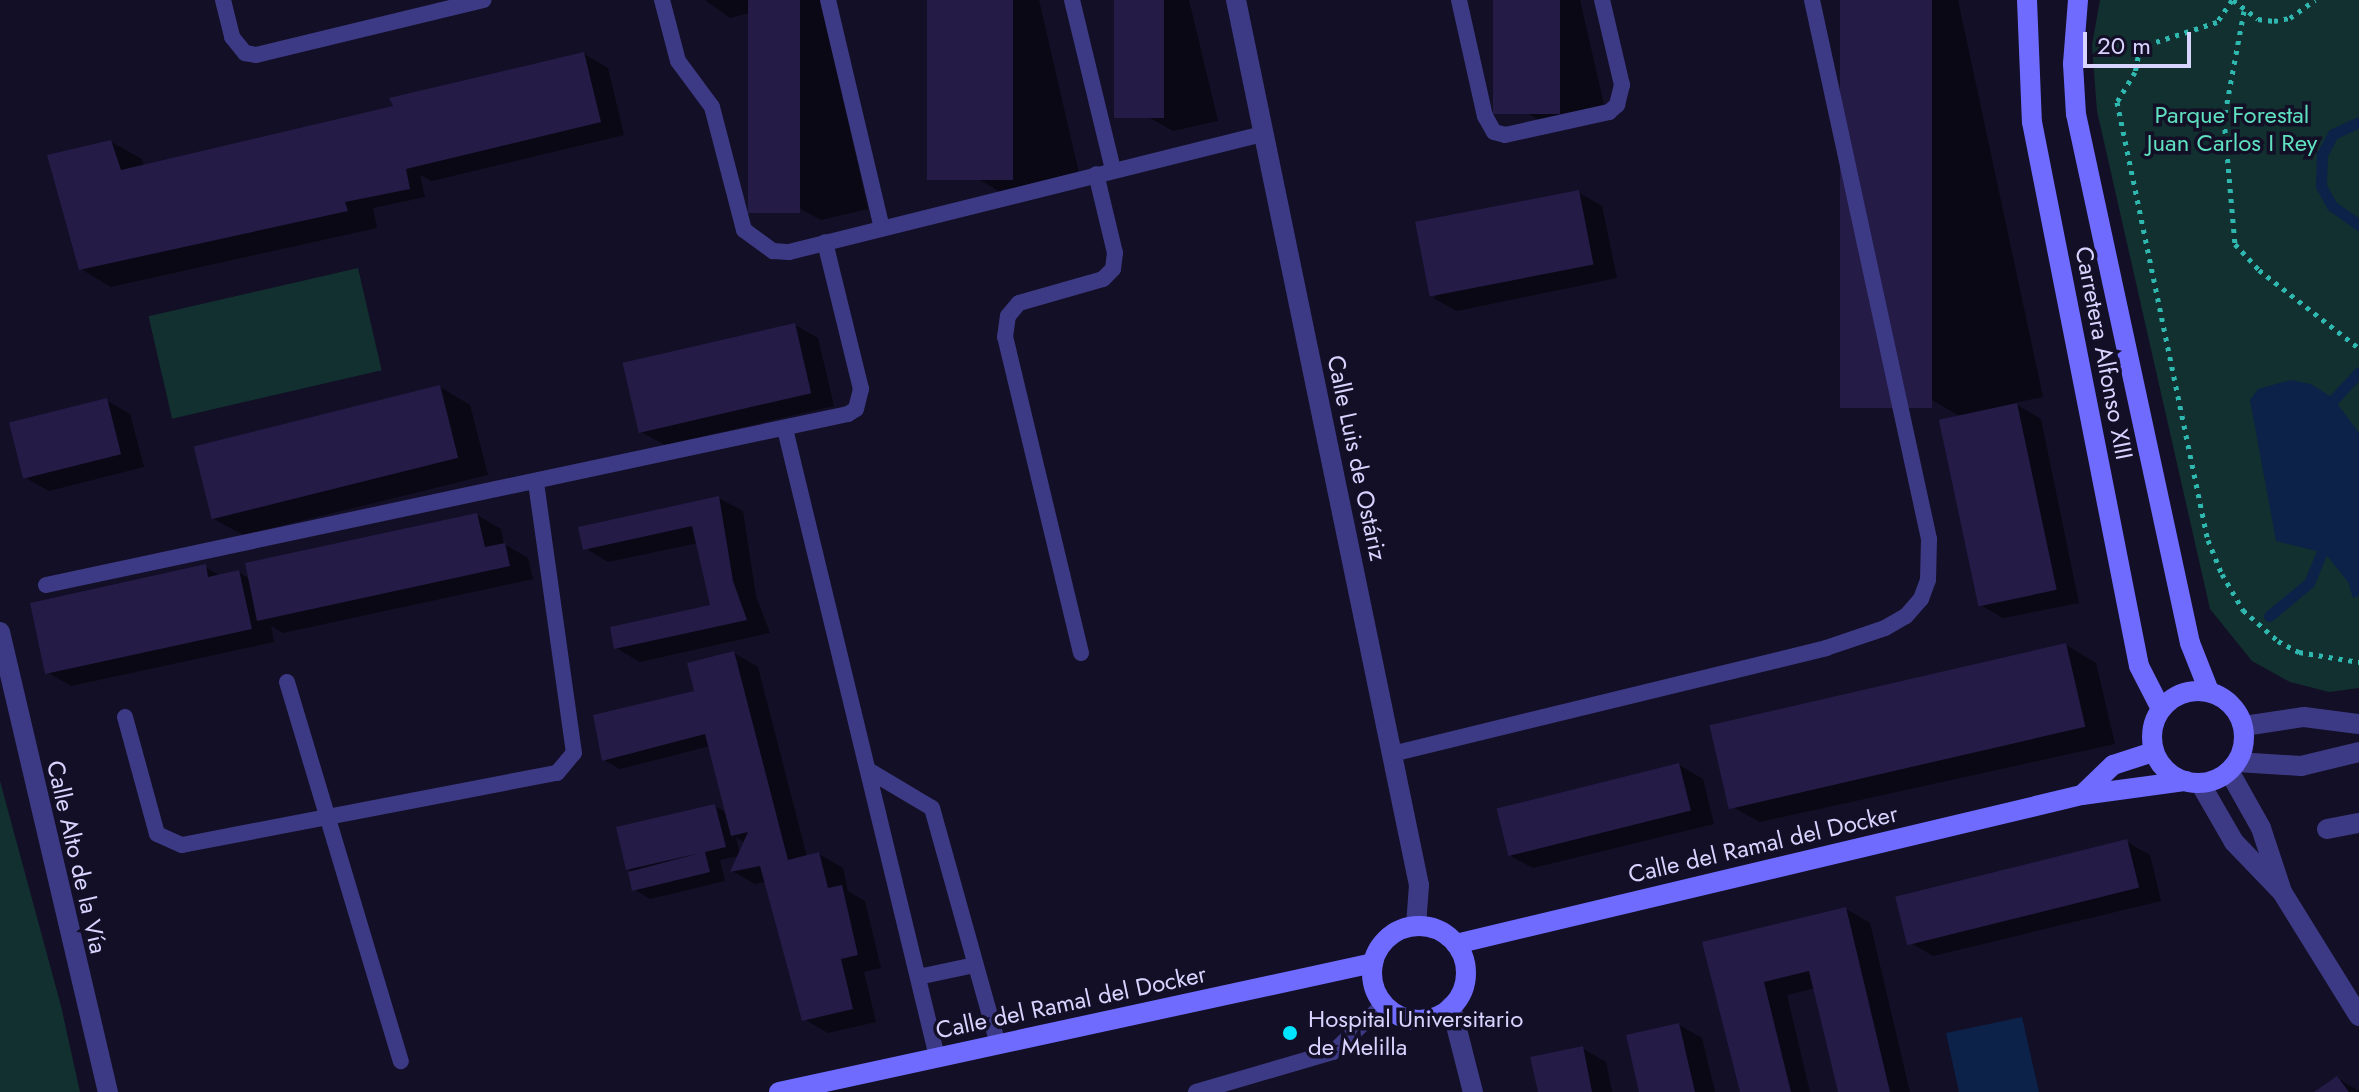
<!DOCTYPE html>
<meta charset="utf-8">
<style>
body{margin:0}
#map{position:relative;width:2359px;height:1092px;overflow:hidden;background:#130f26;font-family:Jost,sans-serif}
div>[style]{position:absolute}
[style*='--x']{left:calc(var(--x)*1px);top:calc(var(--y)*1px);width:calc(var(--w)*1px);rotate:calc(var(--a)*1deg)}
.green>*{inset:0;background:#12302f;transform-origin:0 0}
.water>*{inset:0;background:#0c2248}
.shadow>*{inset:0;background:#0007}
.stream>*{height:11px;margin:-5.5px;padding:0 5.5px;transform-origin:5.5px;border-radius:5.5px;background:#0c2248}
.building>*{inset:0;background:#241b47;transform-origin:0 0}
.path>*{height:5px;margin-top:-2.5px;transform-origin:0;background:repeating-linear-gradient(90deg,#2fb8b0 0 4px,transparent 0 10px)}
.service>*{height:16px;margin:-8px;padding:0 8px;transform-origin:8px;border-radius:8px;background:#3d3a85}
.minor>*{height:20px;margin:-10px;padding:0 10px;transform-origin:10px;border-radius:10px;background:#3d3a85}
.secondary>*{height:20px;margin:-10px;padding:0 10px;transform-origin:10px;border-radius:10px;background:#6f6bff}
.secondary>.ring{margin:-10px;padding:0;box-sizing:content-box;background:none;border:20px solid #6f6bff;border-radius:50%}
.dots>*{width:22px;height:22px;translate:-50% -50%;box-sizing:border-box;border:4px solid #130f26;border-radius:50%}
span{translate:-50% -50%;white-space:nowrap;text-align:center;line-height:1.15;-webkit-text-stroke:7px #130f26;paint-order:stroke}
.park-label{font-size:24px;color:#5fe0c0}
.street-label{font-size:24px;color:#d9d4ff}
.poi-label{font-size:24px;color:#d9d4ff}
.left{translate:0 -50%;text-align:left}
.scale{position:absolute;left:2083px;top:32px;width:108px;height:36px;box-sizing:border-box;border:4px solid #d9d4ff;border-top:0;padding-left:10px;font-size:24px;line-height:28px;white-space:nowrap;color:#d9d4ff;-webkit-text-stroke:6px #130f26;paint-order:stroke}
</style>
<div id="map">
<div class="green">
<div style="clip-path:polygon(2100px 0,2359px 0,2359px 688px,2329px 692px,2290px 682px,2252px 661px,2210px 609px,2097px 111px,2092px 45px)"></div>
<div style="left:358px;top:268px;width:105px;height:215px;rotate:77deg"></div>
<div style="clip-path:polygon(0 781px,61px 1006px,80px 1092px,0 1092px)"></div>
</div>
<div class="water">
<div style="clip-path:polygon(2291px 380px,2311px 384px,2333px 398px,2359px 433px,2359px 596px,2353px 598px,2348px 582px,2325px 553px,2276px 541px,2250px 400px,2258px 389px)"></div>
<div style="clip-path:polygon(2022px 1017px,2039px 1092px,1959px 1092px,1946px 1033px)"></div>
</div>
<div class="shadow">
<div style="clip-path:polygon(705px 0,820px 0,868px 209px,821px 220px,797px 207px,753px 12px,730px 18px)"></div>
<div style="clip-path:polygon(929px 0,1039px 0,1079px 173px,1000px 192px,970px 174px)"></div>
<div style="clip-path:polygon(1116px 0,1189px 0,1218px 121px,1173px 131px,1143px 114px)"></div>
<div style="clip-path:polygon(1495px 0,1580px 0,1605px 109px,1544px 123px,1520px 109px)"></div>
<div style="clip-path:polygon(1841px 0,1958px 0,2043px 397px,2014px 403px,2041px 419px,2079px 603px,2003px 618px,1979px 604px,1961px 417px,1927px 397px)"></div>
<div style="clip-path:polygon(584px 54px,608px 68px,624px 135px,432px 181px,420px 175px,425px 197px,373px 208px,377px 228px,111px 287px,81px 269px,111px 142px,142px 159px,144px 167px,394px 108px,391px 100px)"></div>
<div style="clip-path:polygon(1578px 192px,1602px 206px,1617px 278px,1457px 311px,1433px 298px)"></div>
<div style="clip-path:polygon(795px 325px,818px 338px,834px 406px,665px 445px,641px 432px)"></div>
<div style="clip-path:polygon(440px 387px,470px 405px,488px 475px,243px 535px,212px 518px)"></div>
<div style="clip-path:polygon(106px 400px,130px 414px,144px 467px,49px 491px,26px 478px)"></div>
<div style="clip-path:polygon(719px 498px,743px 511px,756px 596px,770px 633px,640px 662px,616px 648px,712px 606px,698px 543px,608px 562px,585px 548px)"></div>
<div style="clip-path:polygon(477px 515px,501px 529px,504px 544px,528px 558px,533px 579px,283px 633px,271px 626px,274px 642px,71px 686px,47px 672px,205px 567px,221px 576px,238px 572px,250px 579px)"></div>
<div style="clip-path:polygon(2066px 645px,2096px 663px,2115px 744px,1760px 822px,1729px 805px)"></div>
<div style="clip-path:polygon(evenodd,734px 653px,758px 667px,807px 857px,819px 854px,843px 868px,848px 891px,865px 901px,881px 968px,864px 972px,876px 1022px,828px 1033px,804px 1019px,766px 882px,755px 884px,732px 871px,739px 856px,720px 860px,725px 881px,650px 899px,634px 889px,634px 872px,628px 869px,715px 806px,727px 813px,710px 746px,620px 769px,604px 760px,696px 692px,734px 653px,736px 837px,745px 843px,740px 854px,736px 837px)"></div>
<div style="clip-path:polygon(1679px 765px,1703px 779px,1714px 824px,1533px 868px,1509px 855px)"></div>
<div style="clip-path:polygon(2127px 842px,2150px 855px,2161px 901px,1933px 956px,1909px 942px)"></div>
<div style="clip-path:polygon(1846px 909px,1870px 923px,1910px 1092px,1840px 1092px,1815px 988px,1787px 995px,1810px 1092px,1741px 1092px,1705px 944px)"></div>
<div style="clip-path:polygon(1679px 1025px,1702px 1038px,1715px 1092px,1641px 1092px)"></div>
<div style="clip-path:polygon(1582px 1048px,1606px 1062px,1612px 1092px,1540px 1092px)"></div>
<div style="clip-path:polygon(2337px 1078px,2359px 1091px,2359px 1092px,2318px 1092px)"></div>
</div>
<div class="stream">
<div style="--x:2359;--y:122;--w:29;--a:155"></div>
<div style="--x:2333;--y:134;--w:24;--a:118"></div>
<div style="--x:2322;--y:155;--w:31;--a:92"></div>
<div style="--x:2321;--y:186;--w:23;--a:61"></div>
<div style="--x:2332;--y:206;--w:33;--a:35"></div>
<div style="--x:2325;--y:409;--w:50;--a:-47.4"></div>
<div style="--x:2269;--y:616;--w:52;--a:-39.5"></div>
<div style="--x:2309;--y:583;--w:47;--a:-67.3"></div>
</div>
<div class="building">
<div style="left:748px;top:0;width:52px;height:213px"></div>
<div style="left:927px;top:0;width:86px;height:180px"></div>
<div style="left:1114px;top:0;width:50px;height:118px"></div>
<div style="left:1493px;top:0;width:67px;height:114px"></div>
<div style="left:1840px;top:0;width:92px;height:408px"></div>
<div style="clip-path:polygon(584px 52px,601px 122px,406px 169px,410px 189px,345px 202px,348px 211px,79px 270px,47px 155px,111px 140px,121px 170px,393px 106px,389px 98px)"></div>
<div style="left:1579px;top:190px;width:76px;height:167px;rotate:79deg"></div>
<div style="left:795px;top:323px;width:72px;height:177px;rotate:77deg"></div>
<div style="left:440px;top:385px;width:75px;height:254px;rotate:76deg"></div>
<div style="left:107px;top:398px;width:58px;height:101px;rotate:76deg"></div>
<div style="left:2017px;top:403px;width:191px;height:80px;rotate:78deg"></div>
<div style="clip-path:polygon(719px 496px,733px 581px,747px 620px,614px 649px,610px 627px,710px 605px,692px 526px,583px 550px,578px 527px)"></div>
<div style="clip-path:polygon(477px 513px,485px 547px,505px 543px,510px 566px,257px 621px,245px 563px)"></div>
<div style="clip-path:polygon(206px 564px,208px 577px,239px 570px,252px 629px,45px 674px,30px 603px)"></div>
<div style="left:2066px;top:643px;width:86px;height:366px;rotate:77deg"></div>
<div style="clip-path:polygon(734px 651px,788px 860px,819px 852px,828px 888px,842px 885px,858px 955px,841px 959px,853px 1009px,802px 1021px,760px 866px,730px 872px,748px 832px,731px 836px,705px 734px,602px 761px,593px 715px,694px 691px,687px 663px)"></div>
<div style="left:1679px;top:763px;width:49px;height:188px;rotate:76deg"></div>
<div style="clip-path:polygon(715px 804px,726px 847px,705px 852px,710px 872px,632px 891px,628px 872px,700px 853px,626px 870px,616px 827px)"></div>
<div style="left:2127px;top:839px;width:50px;height:239px;rotate:76deg"></div>
<div style="clip-path:polygon(1846px 907px,1890px 1092px,1838px 1092px,1809px 971px,1764px 982px,1791px 1092px,1740px 1092px,1702px 942px)"></div>
<div style="clip-path:polygon(1679px 1023px,1695px 1092px,1639px 1092px,1626px 1035px)"></div>
<div style="clip-path:polygon(1583px 1046px,1592px 1092px,1538px 1092px,1530px 1057px)"></div>
<div style="clip-path:polygon(2337px 1076px,2349px 1092px,2314px 1092px)"></div>
</div>
<div class="path">
<div style="--x:2232;--y:0;--w:27;--a:124"></div>
<div style="--x:2217;--y:22;--w:81;--a:162"></div>
<div style="--x:2140;--y:47;--w:25;--a:101"></div>
<div style="--x:2135;--y:72;--w:35;--a:121"></div>
<div style="--x:2117;--y:102;--w:447;--a:78.3"></div>
<div style="--x:2208;--y:540;--w:37;--a:68"></div>
<div style="--x:2222;--y:574;--w:42;--a:59.7"></div>
<div style="--x:2243;--y:610;--w:47;--a:41.5"></div>
<div style="--x:2278;--y:641;--w:24;--a:28"></div>
<div style="--x:2299;--y:652;--w:61;--a:9.5"></div>
<div style="--x:2233;--y:0;--w:31;--a:37"></div>
<div style="--x:2258;--y:19;--w:16;--a:7"></div>
<div style="--x:2274;--y:21;--w:16;--a:-11"></div>
<div style="--x:2290;--y:18;--w:31;--a:-36"></div>
<div style="--x:2244;--y:11;--w:110;--a:100.5"></div>
<div style="--x:2224;--y:119;--w:125;--a:85"></div>
<div style="--x:2235;--y:244;--w:35;--a:47"></div>
<div style="--x:2259;--y:270;--w:127;--a:38"></div>
</div>
<div class="service">
<div style="--x:223;--y:0;--w:38;--a:76"></div>
<div style="--x:232;--y:37;--w:21;--a:51"></div>
<div style="--x:245;--y:53;--w:11;--a:10"></div>
<div style="--x:256;--y:55;--w:234;--a:-13.6"></div>
<div style="--x:662;--y:0;--w:63;--a:75.3"></div>
<div style="--x:678;--y:61;--w:57;--a:53.5"></div>
<div style="--x:712;--y:107;--w:127;--a:75.4"></div>
<div style="--x:744;--y:230;--w:36;--a:36"></div>
<div style="--x:773;--y:251;--w:16;--a:4"></div>
<div style="--x:789;--y:252;--w:489;--a:-14"></div>
<div style="--x:828;--y:0;--w:234;--a:76.7"></div>
<div style="--x:1072;--y:0;--w:175;--a:76.4"></div>
<div style="--x:1459;--y:0;--w:119;--a:77.4"></div>
<div style="--x:1485;--y:116;--w:18;--a:61"></div>
<div style="--x:1494;--y:132;--w:11;--a:15"></div>
<div style="--x:1505;--y:135;--w:107;--a:-12.5"></div>
<div style="--x:1609;--y:112;--w:11;--a:-41"></div>
<div style="--x:1617;--y:105;--w:21;--a:-76"></div>
<div style="--x:1622;--y:85;--w:87;--a:-103.2"></div>
<div style="--x:785;--y:429;--w:646;--a:76.39"></div>
<div style="--x:46;--y:585;--w:820;--a:-12.04"></div>
<div style="--x:848;--y:414;--w:9;--a:-32"></div>
<div style="--x:856;--y:409;--w:21;--a:-76"></div>
<div style="--x:861;--y:389;--w:151;--a:-103.8"></div>
<div style="--x:1081;--y:653;--w:325;--a:-103.5"></div>
<div style="--x:1005;--y:337;--w:21;--a:-82"></div>
<div style="--x:1008;--y:316;--w:17;--a:-50"></div>
<div style="--x:1019;--y:303;--w:87;--a:-15.9"></div>
<div style="--x:1103;--y:279;--w:14;--a:-45"></div>
<div style="--x:1113;--y:269;--w:16;--a:-83"></div>
<div style="--x:1115;--y:253;--w:81;--a:-103.5"></div>
<div style="--x:287;--y:682;--w:396;--a:73.3"></div>
<div style="--x:125;--y:717;--w:121;--a:74.7"></div>
<div style="--x:157;--y:834;--w:27;--a:24"></div>
<div style="--x:182;--y:845;--w:382;--a:-10.9"></div>
<div style="--x:557;--y:773;--w:26;--a:-50"></div>
<div style="--x:574;--y:753;--w:272;--a:-98"></div>
<div style="--x:1392;--y:754;--w:447;--a:-13.7"></div>
<div style="--x:1826;--y:648;--w:62;--a:-18.7"></div>
<div style="--x:1885;--y:628;--w:24;--a:-30"></div>
<div style="--x:1906;--y:616;--w:23;--a:-49"></div>
<div style="--x:1921;--y:599;--w:20;--a:-70"></div>
<div style="--x:1928;--y:580;--w:41;--a:-88.6"></div>
<div style="--x:1929;--y:539;--w:552;--a:-102.25"></div>
<div style="--x:868;--y:770;--w:74;--a:30.7"></div>
<div style="--x:932;--y:808;--w:245;--a:74.4"></div>
<div style="--x:918;--y:977;--w:58;--a:-11.9"></div>
<div style="--x:1196;--y:1092;--w:143;--a:-16.3"></div>
<div style="--x:1333;--y:1052;--w:70;--a:-43.3"></div>
</div>
<div class="minor">
<div style="--x:1236;--y:0;--w:904;--a:78.32"></div>
<div style="--x:1419;--y:885;--w:41;--a:94.2"></div>
<div style="--x:0;--y:632;--w:473;--a:76.8"></div>
<div style="--x:2244;--y:726;--w:61;--a:-8.5"></div>
<div style="--x:2304;--y:717;--w:55;--a:7.3"></div>
<div style="--x:2237;--y:762;--w:64;--a:3.6"></div>
<div style="--x:2301;--y:766;--w:60;--a:-13.6"></div>
<div style="--x:2229;--y:771;--w:65;--a:60.7"></div>
<div style="--x:2261;--y:828;--w:67;--a:71.8"></div>
<div style="--x:2200;--y:783;--w:68;--a:60"></div>
<div style="--x:2234;--y:842;--w:69;--a:46.2"></div>
<div style="--x:2282;--y:892;--w:146;--a:58.2"></div>
<div style="--x:2327;--y:829;--w:33;--a:-11"></div>
<div style="--x:1451;--y:1006;--w:89;--a:75.7"></div>
</div>
<div class="secondary">
<div style="--x:2027;--y:0;--w:122;--a:87.7"></div>
<div style="--x:2032;--y:122;--w:554;--a:78.87"></div>
<div style="--x:2139;--y:666;--w:48;--a:62.9"></div>
<div style="--x:2078;--y:0;--w:64;--a:94.5"></div>
<div style="--x:2073;--y:64;--w:50;--a:86.6"></div>
<div style="--x:2076;--y:114;--w:541;--a:77.84"></div>
<div style="--x:2190;--y:643;--w:52;--a:68.4"></div>
<div class="ring" style="left:2152px;top:691px;width:72px;height:72px"></div>
<div style="--x:2082;--y:795;--w:43;--a:-44.1"></div>
<div style="--x:2113;--y:765;--w:42;--a:-18"></div>
<div class="ring" style="left:1372px;top:926px;width:74px;height:74px"></div>
<div style="--x:1456;--y:944;--w:643;--a:-13.39"></div>
<div style="--x:2082;--y:795;--w:105;--a:-7.7"></div>
<div style="--x:779;--y:1092;--w:608;--a:-12.25"></div>
</div>
<div class="dots">
<div style="left:1290px;top:1033px;background:#00e5ff"></div>
</div>
<div class="park-label">
<span style="left:2232px;top:129px">Parque Forestal<br>Juan Carlos I Rey</span>
</div>
<div class="street-label">
<span style="left:2104px;top:353px;rotate:79deg">Carretera Alfonso XIII</span>
<span style="left:1357px;top:458px;rotate:78deg">Calle Luis de Ostáriz</span>
<span style="left:1763px;top:844px;rotate:-13deg">Calle del Ramal del Docker</span>
<span style="left:77px;top:857px;rotate:77deg">Calle Alto de la Vía</span>
<span style="left:1071px;top:1002px;rotate:-12deg">Calle del Ramal del Docker</span>
</div>
<div class="poi-label">
<span class="left" style="left:1308px;top:1033px">Hospital Universitario<br>de Melilla</span>
</div>
<div class="scale">20 m</div>
</div>
